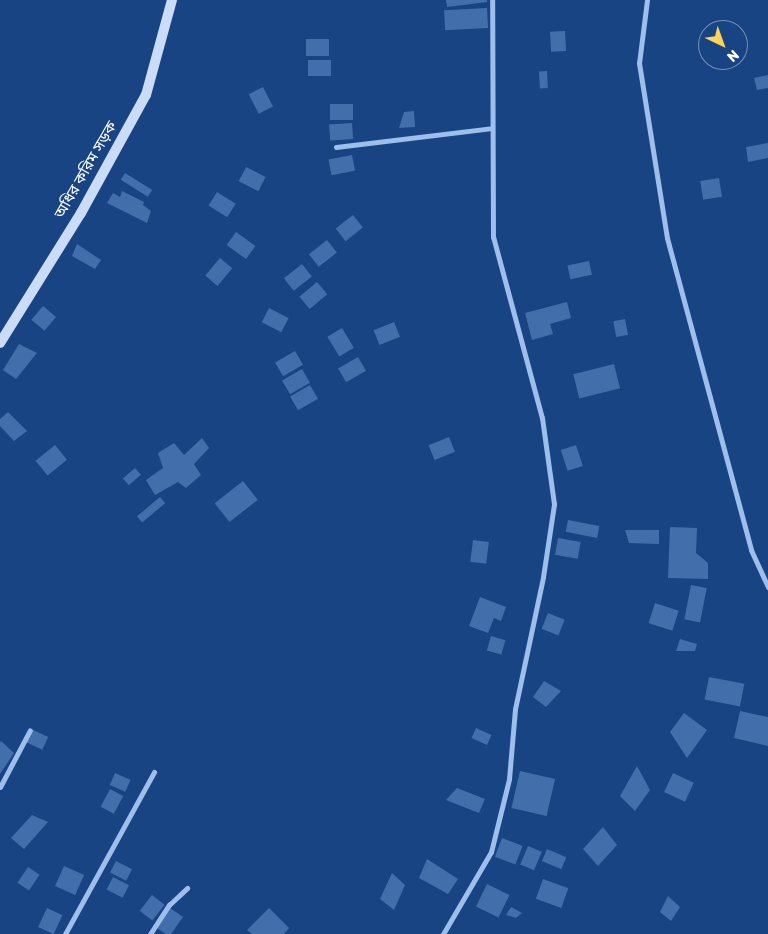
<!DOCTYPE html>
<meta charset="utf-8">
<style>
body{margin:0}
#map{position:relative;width:768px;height:934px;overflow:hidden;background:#194483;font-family:Rubik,"Noto Sans Bengali",sans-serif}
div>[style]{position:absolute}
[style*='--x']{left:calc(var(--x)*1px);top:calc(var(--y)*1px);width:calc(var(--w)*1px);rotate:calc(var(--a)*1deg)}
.building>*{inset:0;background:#426eac;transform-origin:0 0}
.street>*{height:5px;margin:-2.5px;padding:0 2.5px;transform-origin:2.5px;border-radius:2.5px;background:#9ebeeb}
.secondary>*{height:10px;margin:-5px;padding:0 5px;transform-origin:5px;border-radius:5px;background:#cadcf8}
span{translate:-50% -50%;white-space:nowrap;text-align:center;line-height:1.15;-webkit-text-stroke:4px #194483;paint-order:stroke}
.street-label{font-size:15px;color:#fff}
.north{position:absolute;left:698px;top:20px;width:50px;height:50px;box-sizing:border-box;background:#194483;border:1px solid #758fb5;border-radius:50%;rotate:138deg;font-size:14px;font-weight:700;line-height:20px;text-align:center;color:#fff}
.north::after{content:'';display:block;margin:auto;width:18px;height:22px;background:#fed359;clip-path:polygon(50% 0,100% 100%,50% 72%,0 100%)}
</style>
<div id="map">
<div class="building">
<div style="clip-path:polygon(446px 0,487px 0,487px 2px,447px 7px)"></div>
<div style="left:487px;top:8px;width:20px;height:43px;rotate:87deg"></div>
<div style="left:565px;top:31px;width:20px;height:15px;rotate:87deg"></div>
<div style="left:306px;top:39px;width:23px;height:17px"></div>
<div style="left:308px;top:60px;width:23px;height:16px"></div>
<div style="left:547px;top:71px;width:17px;height:8px;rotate:87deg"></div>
<div style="clip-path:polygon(768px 75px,768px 88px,757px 90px,754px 78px)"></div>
<div style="left:263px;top:87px;width:22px;height:16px;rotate:63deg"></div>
<div style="left:330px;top:104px;width:23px;height:16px"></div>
<div style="clip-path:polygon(414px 111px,415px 127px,399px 128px,404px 112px)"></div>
<div style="left:352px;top:123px;width:16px;height:23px;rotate:86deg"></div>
<div style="clip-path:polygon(768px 143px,768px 158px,748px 162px,746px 147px)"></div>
<div style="left:352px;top:155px;width:16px;height:24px;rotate:79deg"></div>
<div style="left:246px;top:167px;width:22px;height:16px;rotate:27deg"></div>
<div style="left:125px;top:173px;width:32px;height:8px;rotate:32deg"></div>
<div style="left:719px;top:178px;width:19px;height:19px;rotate:81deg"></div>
<div style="clip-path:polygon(122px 191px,144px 202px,143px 205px,151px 211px,147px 223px,107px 203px,113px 193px,120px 197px)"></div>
<div style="left:217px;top:192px;width:22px;height:16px;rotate:32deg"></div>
<div style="left:353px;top:215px;width:16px;height:22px;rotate:52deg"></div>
<div style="left:236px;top:232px;width:24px;height:16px;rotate:36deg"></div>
<div style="left:327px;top:240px;width:16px;height:23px;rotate:52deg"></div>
<div style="clip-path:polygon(77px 244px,101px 260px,95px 269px,72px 256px)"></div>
<div style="left:220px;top:258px;width:16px;height:23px;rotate:40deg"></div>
<div style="left:589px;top:261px;width:14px;height:22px;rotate:78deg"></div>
<div style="left:302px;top:264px;width:16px;height:23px;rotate:52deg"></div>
<div style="left:317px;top:282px;width:16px;height:23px;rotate:50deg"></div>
<div style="clip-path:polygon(567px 302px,571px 318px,550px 324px,553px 334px,532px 340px,525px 313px)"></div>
<div style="left:43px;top:306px;width:17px;height:18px;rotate:40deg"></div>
<div style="left:269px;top:308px;width:22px;height:16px;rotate:27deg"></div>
<div style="left:625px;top:319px;width:16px;height:12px;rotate:79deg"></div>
<div style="left:394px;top:322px;width:16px;height:22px;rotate:68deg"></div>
<div style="left:342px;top:328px;width:23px;height:17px;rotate:59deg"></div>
<div style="clip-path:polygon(19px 344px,37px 353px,16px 379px,3px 370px)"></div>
<div style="left:295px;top:351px;width:16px;height:23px;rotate:60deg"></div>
<div style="left:358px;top:357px;width:16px;height:23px;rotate:60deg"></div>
<div style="left:614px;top:364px;width:25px;height:42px;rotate:76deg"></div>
<div style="left:302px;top:369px;width:16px;height:23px;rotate:60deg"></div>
<div style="left:310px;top:385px;width:16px;height:23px;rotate:60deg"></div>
<div style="clip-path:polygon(8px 412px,27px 431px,14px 441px,0 426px,0 419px)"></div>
<div style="left:449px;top:437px;width:16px;height:22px;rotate:68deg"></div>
<div style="clip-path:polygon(202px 438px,209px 448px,194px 464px,201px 475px,186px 488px,178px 482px,155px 495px,146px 480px,163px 468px,158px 453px,174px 443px,184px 455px)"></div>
<div style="left:55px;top:445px;width:19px;height:25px;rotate:51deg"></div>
<div style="left:576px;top:445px;width:22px;height:16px;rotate:72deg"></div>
<div style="left:135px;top:468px;width:9px;height:16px;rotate:49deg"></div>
<div style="left:243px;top:481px;width:24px;height:36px;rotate:52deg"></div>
<div style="left:160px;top:497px;width:8px;height:30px;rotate:50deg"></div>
<div style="left:568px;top:520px;width:32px;height:12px;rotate:11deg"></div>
<div style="clip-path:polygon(670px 527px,697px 528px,696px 553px,708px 563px,708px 579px,668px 578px)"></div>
<div style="clip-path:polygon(625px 530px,659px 530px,659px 544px,629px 543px)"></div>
<div style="left:558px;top:538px;width:23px;height:17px;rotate:10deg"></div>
<div style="left:473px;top:540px;width:16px;height:22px;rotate:7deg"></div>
<div style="left:691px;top:585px;width:16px;height:35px;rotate:11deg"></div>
<div style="clip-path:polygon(480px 597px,506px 607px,501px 621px,494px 618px,488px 633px,469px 626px)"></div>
<div style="left:655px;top:603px;width:25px;height:21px;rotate:18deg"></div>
<div style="left:548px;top:613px;width:18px;height:17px;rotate:22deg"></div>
<div style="left:491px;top:636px;width:15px;height:15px;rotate:16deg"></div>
<div style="clip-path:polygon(680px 639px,697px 644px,695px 651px,676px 651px)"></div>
<div style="left:709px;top:677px;width:36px;height:23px;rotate:11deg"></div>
<div style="clip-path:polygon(544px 681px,561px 691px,546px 707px,533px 697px)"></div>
<div style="clip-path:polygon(740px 711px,768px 717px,768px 746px,734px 738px)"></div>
<div style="clip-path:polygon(684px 713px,707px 730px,687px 758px,670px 732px)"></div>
<div style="left:476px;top:728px;width:17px;height:11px;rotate:24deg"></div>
<div style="left:31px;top:729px;width:19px;height:14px;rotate:25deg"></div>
<div style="clip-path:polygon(1px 741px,14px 753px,0 774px,0 743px)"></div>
<div style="clip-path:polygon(637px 766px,650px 790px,635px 811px,620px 796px)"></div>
<div style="left:520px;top:771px;width:36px;height:38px;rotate:13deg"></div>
<div style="left:115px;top:773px;width:17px;height:13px;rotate:24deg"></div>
<div style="left:673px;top:773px;width:23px;height:21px;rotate:25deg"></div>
<div style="clip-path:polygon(457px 788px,485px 799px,479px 813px,446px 800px)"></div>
<div style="left:110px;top:789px;width:15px;height:20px;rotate:28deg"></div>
<div style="clip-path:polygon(32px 815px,48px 822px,24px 849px,11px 838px)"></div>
<div style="clip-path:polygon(603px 827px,617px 845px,598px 866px,583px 849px)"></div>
<div style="left:502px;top:838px;width:22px;height:20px;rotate:21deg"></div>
<div style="left:528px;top:846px;width:15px;height:20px;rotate:23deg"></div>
<div style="left:547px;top:849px;width:21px;height:13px;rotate:23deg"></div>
<div style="clip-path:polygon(427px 859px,458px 879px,448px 894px,419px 878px)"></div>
<div style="left:116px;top:861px;width:18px;height:13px;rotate:27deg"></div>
<div style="left:64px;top:866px;width:22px;height:22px;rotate:24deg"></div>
<div style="left:28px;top:867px;width:14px;height:19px;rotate:34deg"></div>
<div style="clip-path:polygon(392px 873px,405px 885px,394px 910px,380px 899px)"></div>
<div style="left:113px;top:877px;width:18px;height:14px;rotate:27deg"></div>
<div style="left:543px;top:879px;width:27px;height:21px;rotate:20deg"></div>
<div style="left:487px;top:884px;width:25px;height:25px;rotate:26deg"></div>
<div style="left:152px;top:895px;width:16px;height:20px;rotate:38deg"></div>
<div style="clip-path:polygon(668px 896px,680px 907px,671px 921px,660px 912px)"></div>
<div style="clip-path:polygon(511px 907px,522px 913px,516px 918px,506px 915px)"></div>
<div style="left:47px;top:908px;width:17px;height:21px;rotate:25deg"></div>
<div style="clip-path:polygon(170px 908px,183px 917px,171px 934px,166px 934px,157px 928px)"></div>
<div style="clip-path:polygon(269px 908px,289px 928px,284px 934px,252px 934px,247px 930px)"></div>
</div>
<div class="street">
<div style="--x:647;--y:0;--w:64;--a:97.2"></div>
<div style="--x:639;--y:63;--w:177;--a:80.9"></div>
<div style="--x:667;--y:238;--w:323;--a:74.9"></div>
<div style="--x:751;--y:550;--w:41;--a:65.3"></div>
<div style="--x:336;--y:147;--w:157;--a:-6.9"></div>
<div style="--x:0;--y:787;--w:64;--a:-62.2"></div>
<div style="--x:65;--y:934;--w:185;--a:-61.2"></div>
<div style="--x:150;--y:934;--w:35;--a:-57"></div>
<div style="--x:169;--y:905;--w:25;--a:-43"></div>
<div style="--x:443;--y:934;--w:95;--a:-59.7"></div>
<div style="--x:491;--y:852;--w:75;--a:-76.1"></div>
<div style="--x:509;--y:779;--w:70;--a:-85.1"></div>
<div style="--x:515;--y:709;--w:135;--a:-78"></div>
<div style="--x:543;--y:577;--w:74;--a:-81.4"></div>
<div style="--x:554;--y:504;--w:87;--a:-97.9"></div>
<div style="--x:542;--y:418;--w:188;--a:-105.1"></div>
<div style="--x:493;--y:237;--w:237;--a:-90.2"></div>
</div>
<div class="secondary">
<div style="--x:0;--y:343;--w:153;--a:-58.1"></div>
<div style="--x:81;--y:213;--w:135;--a:-61.2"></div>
<div style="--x:146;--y:95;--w:98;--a:-74.7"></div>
</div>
<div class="street-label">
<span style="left:86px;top:170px;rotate:-60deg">অধির করিম সড়ক</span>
</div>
<div class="north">N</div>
</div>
